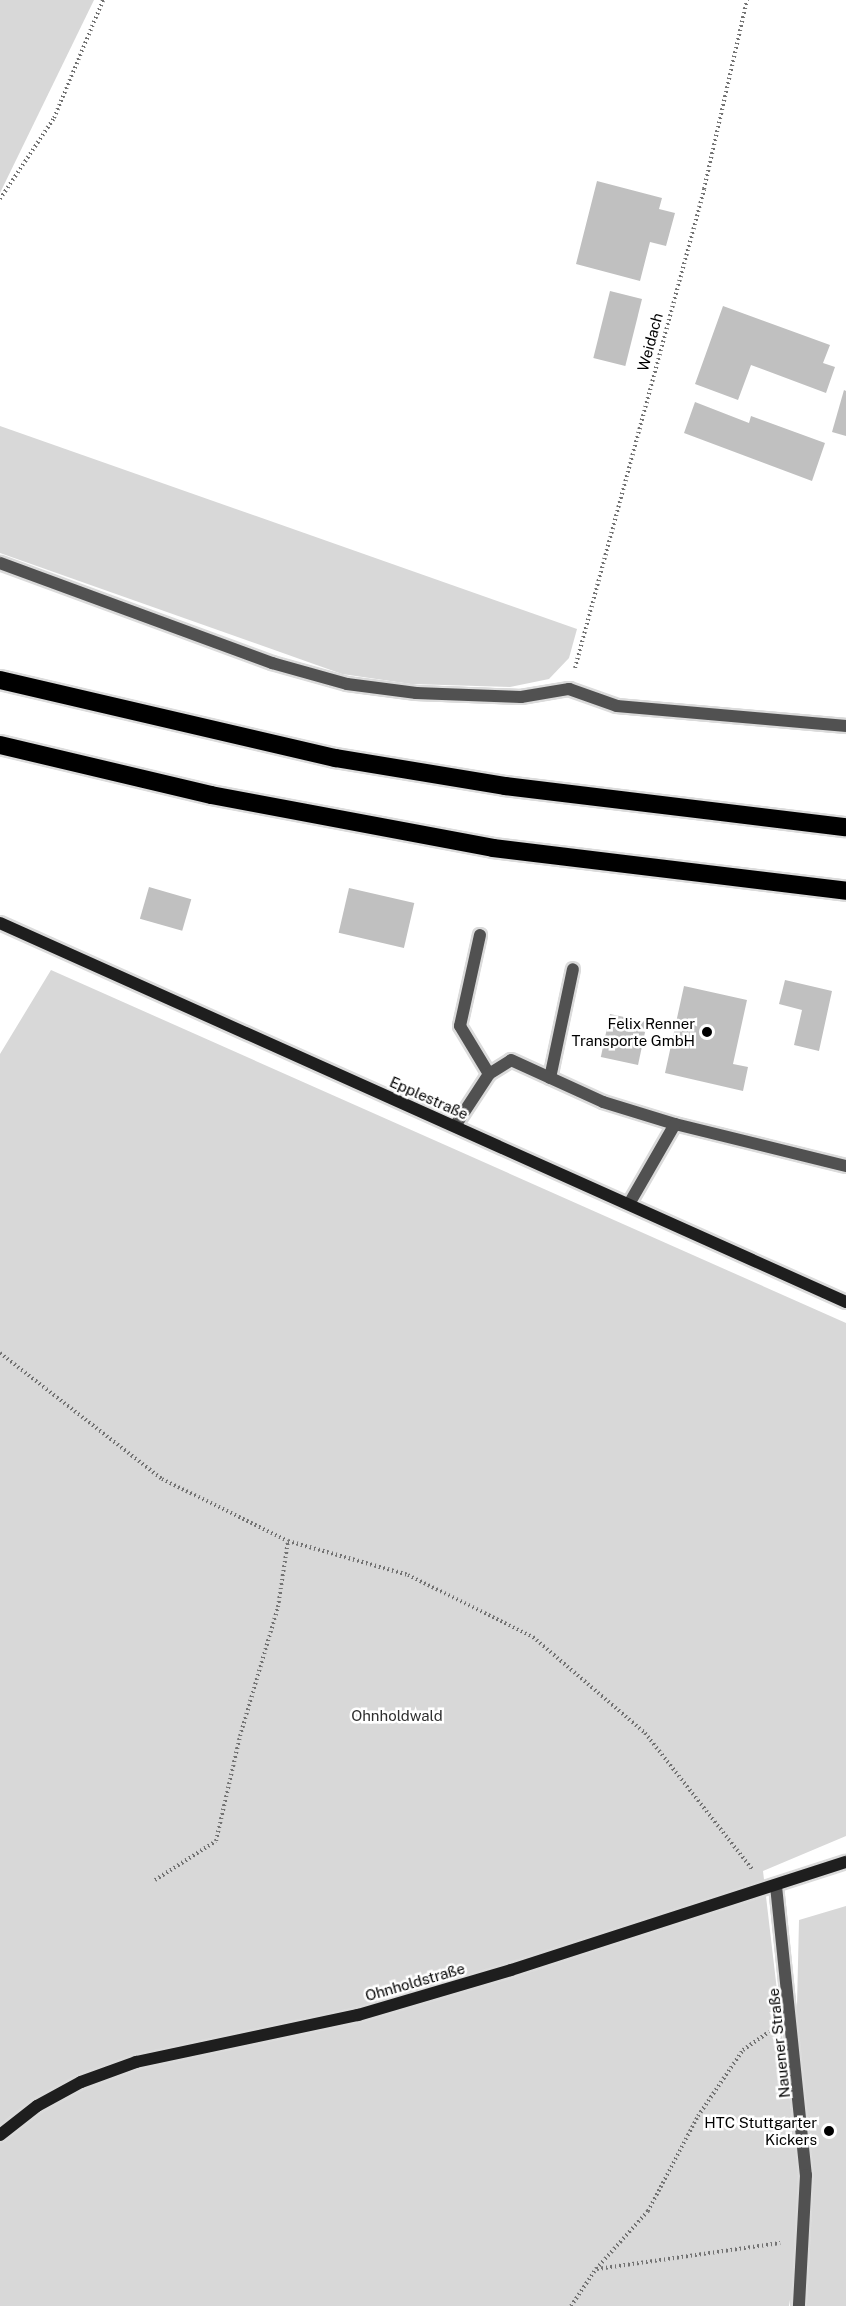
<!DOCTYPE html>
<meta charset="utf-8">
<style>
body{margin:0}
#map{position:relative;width:846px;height:2306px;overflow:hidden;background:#fff;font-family:"Public Sans",sans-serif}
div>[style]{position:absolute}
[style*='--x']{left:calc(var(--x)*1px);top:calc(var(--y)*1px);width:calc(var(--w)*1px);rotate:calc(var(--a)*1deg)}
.green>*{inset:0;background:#d8d8d8}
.building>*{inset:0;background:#c0c0c0;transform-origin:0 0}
.path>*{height:4px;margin-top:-2px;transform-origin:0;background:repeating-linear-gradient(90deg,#737373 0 1.5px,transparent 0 4.5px)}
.roads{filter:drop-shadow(2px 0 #dbdbdb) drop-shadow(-2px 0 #dbdbdb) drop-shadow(0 2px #dbdbdb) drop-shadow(0 -2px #dbdbdb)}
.lane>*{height:12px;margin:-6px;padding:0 6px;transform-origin:6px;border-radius:6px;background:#515151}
.street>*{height:12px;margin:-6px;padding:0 6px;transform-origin:6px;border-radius:6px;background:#515151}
.secondary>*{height:12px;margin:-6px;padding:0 6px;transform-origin:6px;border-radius:6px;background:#1e1e1e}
.highway>*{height:18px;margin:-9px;padding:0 9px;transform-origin:9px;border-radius:9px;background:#000}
.dots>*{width:16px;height:16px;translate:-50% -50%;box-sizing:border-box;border:3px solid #fff;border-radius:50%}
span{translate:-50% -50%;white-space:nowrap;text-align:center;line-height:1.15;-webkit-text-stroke:5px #fff;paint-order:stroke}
.street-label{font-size:15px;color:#000}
.poi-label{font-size:15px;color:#000}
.right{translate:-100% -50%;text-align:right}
.park-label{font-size:15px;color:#2f2f2f}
</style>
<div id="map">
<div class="green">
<div style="clip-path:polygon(0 0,94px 0,0 193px)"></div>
<div style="clip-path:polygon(0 426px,577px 629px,569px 658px,549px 679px,510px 687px,411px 684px,342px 674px,0 553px)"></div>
<div style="clip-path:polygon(51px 970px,846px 1323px,846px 1836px,763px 1871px,794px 2135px,799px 1920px,846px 1906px,846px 2306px,790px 2306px,790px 2300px,789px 2306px,0 2306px,0 1054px)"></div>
</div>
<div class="building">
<div style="clip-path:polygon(597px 181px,662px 198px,659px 209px,675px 213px,666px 246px,650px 242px,640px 281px,576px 264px)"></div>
<div style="left:610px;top:291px;width:33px;height:69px;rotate:14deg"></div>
<div style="clip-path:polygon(723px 306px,830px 345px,823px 363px,835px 367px,826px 393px,751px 365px,738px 400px,695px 384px)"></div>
<div style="clip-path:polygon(844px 390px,846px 391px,846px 436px,832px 432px)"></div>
<div style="clip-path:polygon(695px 402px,749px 423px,751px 416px,825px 443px,812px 481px,684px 433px)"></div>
<div style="left:149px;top:887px;width:44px;height:33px;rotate:16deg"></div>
<div style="left:349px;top:888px;width:67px;height:46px;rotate:13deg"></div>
<div style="clip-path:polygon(785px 980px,832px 991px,819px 1051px,794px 1045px,802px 1010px,779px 1004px)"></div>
<div style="clip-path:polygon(684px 986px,747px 1000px,733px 1064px,748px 1067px,743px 1091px,665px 1073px)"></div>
<div style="left:610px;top:1014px;width:38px;height:44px;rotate:12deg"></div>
</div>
<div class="path">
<div style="--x:0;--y:199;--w:97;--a:-56.3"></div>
<div style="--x:54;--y:118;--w:128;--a:-67.4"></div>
<div style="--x:575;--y:668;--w:496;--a:-74.9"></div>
<div style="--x:704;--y:189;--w:194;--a:-77.2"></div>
<div style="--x:0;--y:1353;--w:205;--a:37.9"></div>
<div style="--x:162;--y:1479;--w:140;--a:26.2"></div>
<div style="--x:288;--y:1541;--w:125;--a:15.8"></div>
<div style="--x:408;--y:1575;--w:140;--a:26.4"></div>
<div style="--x:533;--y:1637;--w:148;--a:40.6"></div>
<div style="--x:645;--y:1733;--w:173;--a:51.8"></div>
<div style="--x:155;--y:1880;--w:72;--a:-32.6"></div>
<div style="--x:216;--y:1841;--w:108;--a:-77.1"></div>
<div style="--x:240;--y:1736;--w:134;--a:-73.6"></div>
<div style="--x:278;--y:1607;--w:67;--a:-81.4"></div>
<div style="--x:597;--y:2269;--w:185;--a:-8.1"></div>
<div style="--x:571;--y:2306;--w:45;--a:-56"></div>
<div style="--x:596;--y:2269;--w:78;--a:-48.1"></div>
<div style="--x:648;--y:2211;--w:107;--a:-62.2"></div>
<div style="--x:698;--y:2116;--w:80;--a:-55.7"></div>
<div style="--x:743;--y:2050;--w:32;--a:-35"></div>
</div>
<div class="roads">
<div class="lane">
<div style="--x:0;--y:563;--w:290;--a:20.2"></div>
<div style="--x:272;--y:663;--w:78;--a:15.6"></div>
<div style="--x:347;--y:684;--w:70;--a:7.4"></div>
<div style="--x:416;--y:693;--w:105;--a:2.2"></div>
<div style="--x:521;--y:697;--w:49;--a:-9.5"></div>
<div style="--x:569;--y:689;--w:51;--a:19.5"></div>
<div style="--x:617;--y:706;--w:230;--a:5"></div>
<div style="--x:480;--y:935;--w:93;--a:102.4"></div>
<div style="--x:460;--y:1026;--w:56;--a:58.9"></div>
<div style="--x:550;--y:1078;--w:111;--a:-78.1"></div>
<div style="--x:455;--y:1126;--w:62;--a:-56.8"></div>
<div style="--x:489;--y:1074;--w:26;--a:-32"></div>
<div style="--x:511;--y:1060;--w:101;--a:24.5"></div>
<div style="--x:603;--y:1102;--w:75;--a:17"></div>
<div style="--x:675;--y:1124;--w:176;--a:13.8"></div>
<div style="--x:629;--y:1204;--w:92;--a:-60.1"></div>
</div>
<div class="street">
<div style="--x:776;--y:1886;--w:291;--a:84.1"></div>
<div style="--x:806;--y:2175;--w:131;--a:93.1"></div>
</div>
<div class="secondary">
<div style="--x:0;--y:923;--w:927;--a:24.13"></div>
<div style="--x:0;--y:2135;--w:47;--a:-38.1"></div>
<div style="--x:37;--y:2106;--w:50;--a:-28.6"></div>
<div style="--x:81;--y:2082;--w:59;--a:-20"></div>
<div style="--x:136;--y:2062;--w:227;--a:-12"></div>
<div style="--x:358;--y:2015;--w:159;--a:-16.4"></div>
<div style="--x:511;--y:1970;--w:352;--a:-17.9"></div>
</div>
<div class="highway">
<div style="--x:0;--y:680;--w:345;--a:13.1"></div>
<div style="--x:336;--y:758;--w:171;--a:9.4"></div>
<div style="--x:505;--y:786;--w:343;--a:6.9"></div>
<div style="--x:0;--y:745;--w:217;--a:13.3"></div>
<div style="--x:211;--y:795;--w:287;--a:10.6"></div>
<div style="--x:493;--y:848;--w:356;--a:6.9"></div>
</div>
</div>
<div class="dots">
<div style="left:707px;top:1032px;background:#000"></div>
<div style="left:829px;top:2131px;background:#000"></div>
</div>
<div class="street-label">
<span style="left:650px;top:342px;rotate:-75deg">Weidach</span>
<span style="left:429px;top:1098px;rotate:24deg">Epplestraße</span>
<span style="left:415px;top:1982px;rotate:-16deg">Ohnholdstraße</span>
<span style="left:779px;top:2043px;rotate:-96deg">Nauener Straße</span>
</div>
<div class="poi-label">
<span class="right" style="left:695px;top:1032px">Felix Renner<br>Transporte GmbH</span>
<span class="right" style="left:817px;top:2131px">HTC Stuttgarter<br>Kickers</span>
</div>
<div class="park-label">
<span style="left:397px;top:1716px">Ohnholdwald</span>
</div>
</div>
